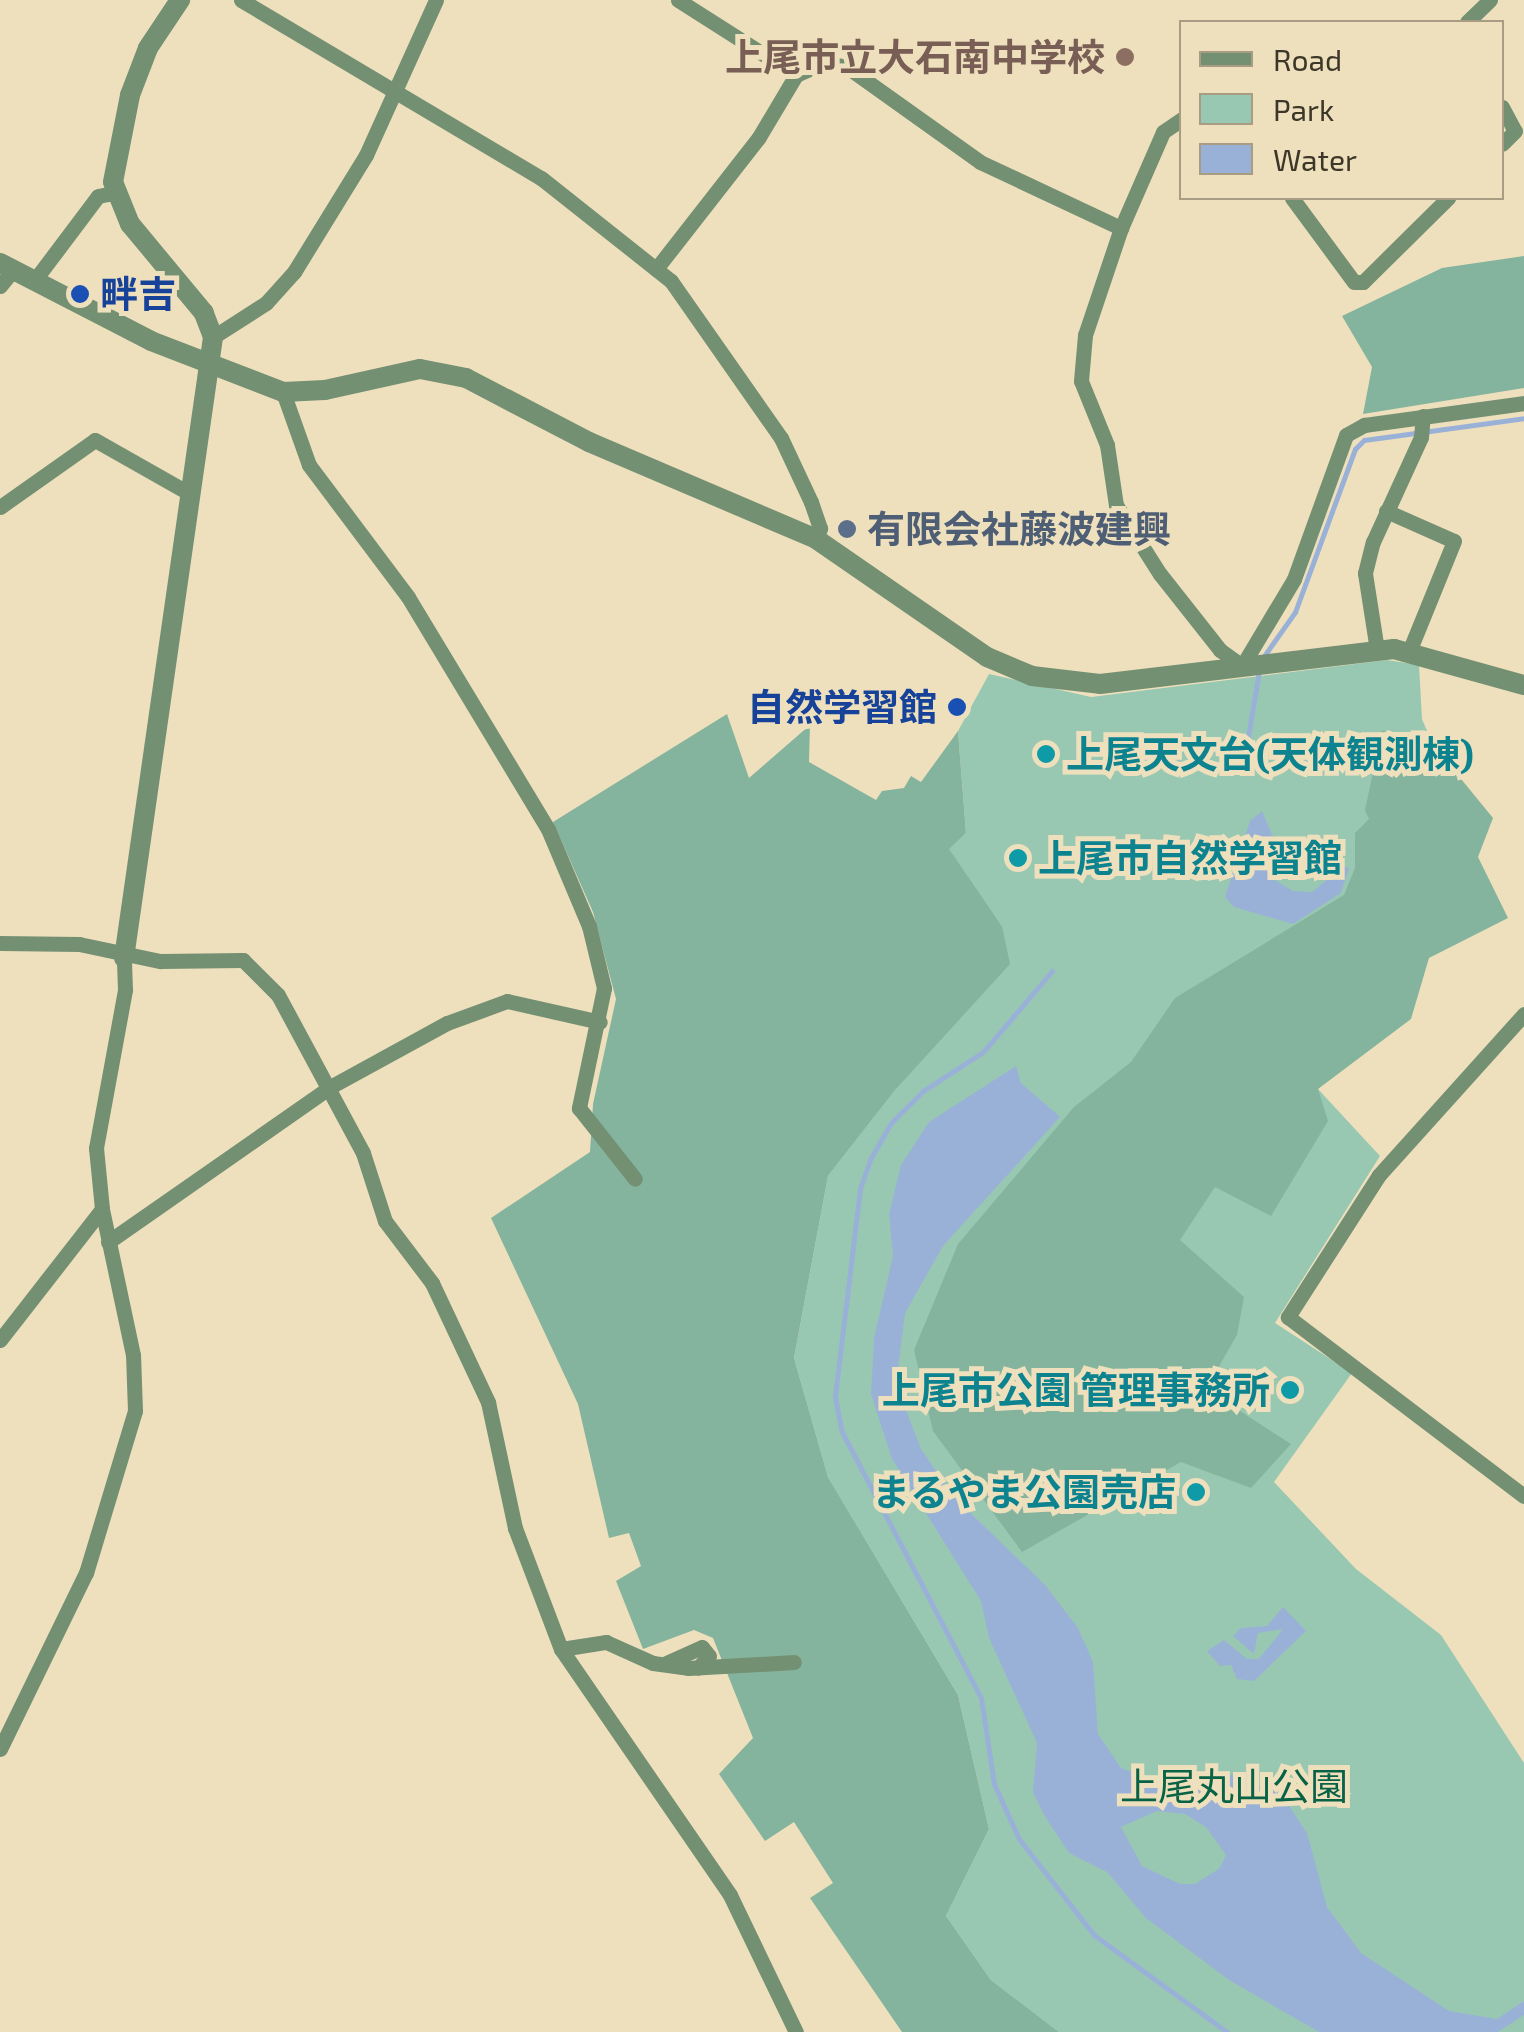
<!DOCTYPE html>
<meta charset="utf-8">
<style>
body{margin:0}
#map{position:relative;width:1524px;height:2032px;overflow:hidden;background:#efe0bd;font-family:"Exo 2","Noto Sans JP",sans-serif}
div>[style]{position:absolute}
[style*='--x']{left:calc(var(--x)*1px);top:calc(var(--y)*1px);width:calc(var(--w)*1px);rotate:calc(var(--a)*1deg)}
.green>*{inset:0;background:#99c8b2}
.forest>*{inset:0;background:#84b49e}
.water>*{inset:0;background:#9ab1d7}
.stream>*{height:5px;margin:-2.5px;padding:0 2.5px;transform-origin:2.5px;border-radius:2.5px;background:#9ab1d7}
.minor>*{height:15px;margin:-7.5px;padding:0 7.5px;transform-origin:7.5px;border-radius:7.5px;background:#749073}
.tertiary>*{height:20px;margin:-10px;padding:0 10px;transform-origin:10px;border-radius:10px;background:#749073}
.dots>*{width:28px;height:28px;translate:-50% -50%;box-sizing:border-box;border:5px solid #efe0bd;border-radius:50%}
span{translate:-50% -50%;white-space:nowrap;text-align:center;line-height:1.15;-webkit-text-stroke:10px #efe0bd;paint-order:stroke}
.education-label{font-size:38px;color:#785e54;font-weight:700}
.right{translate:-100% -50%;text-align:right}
.transit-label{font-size:38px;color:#164399;font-weight:700}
.left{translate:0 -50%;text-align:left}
.service-label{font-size:38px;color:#4e5e75;font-weight:700}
.culture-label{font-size:38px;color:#0d838f;font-weight:700}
.park-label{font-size:38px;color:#086245}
.legend{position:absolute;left:1179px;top:20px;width:325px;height:180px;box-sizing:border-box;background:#efe0bd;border:2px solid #a89c82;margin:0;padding:12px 18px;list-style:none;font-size:30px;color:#3d3729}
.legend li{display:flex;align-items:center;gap:20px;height:50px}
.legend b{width:50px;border:2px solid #a89c82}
</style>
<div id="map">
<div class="green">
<div style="clip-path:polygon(1387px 660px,1419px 665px,1422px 719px,1445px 773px,1318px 1089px,1380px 1156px,1275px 1323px,1352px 1373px,1274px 1482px,1356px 1569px,1441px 1635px,1524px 1763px,1524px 2032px,1059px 2032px,991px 1980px,946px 1916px,989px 1829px,958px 1695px,828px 1477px,794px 1358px,828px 1176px,899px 1085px,1002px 926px,948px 849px,966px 833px,958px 731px,989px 674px,1091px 697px)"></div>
</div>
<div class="forest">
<div style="clip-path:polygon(1524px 256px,1524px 388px,1363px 414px,1372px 367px,1342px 316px,1442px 268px)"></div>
<div style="clip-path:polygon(727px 714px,749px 778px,810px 725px,809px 762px,876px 800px,882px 791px,904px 788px,911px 776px,921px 782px,958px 731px,966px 833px,949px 849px,1002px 926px,1010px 964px,896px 1089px,828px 1176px,794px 1358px,828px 1477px,958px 1695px,989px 1829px,946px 1916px,991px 1980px,1059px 2032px,902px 2032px,810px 1898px,833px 1883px,794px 1822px,765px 1841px,719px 1774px,753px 1738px,713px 1638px,694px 1630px,643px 1649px,616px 1581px,641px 1566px,629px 1533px,609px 1538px,578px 1404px,491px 1218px,590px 1152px,593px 1104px,616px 999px,593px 912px,553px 822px)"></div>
<div style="clip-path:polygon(1382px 730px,1457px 774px,1493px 818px,1478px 857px,1508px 918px,1429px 958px,1411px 1019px,1318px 1089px,1328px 1121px,1271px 1216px,1215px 1187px,1180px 1240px,1244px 1297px,1237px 1335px,1206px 1389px,1291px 1444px,1251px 1488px,1181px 1462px,1022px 1552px,933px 1431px,914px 1350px,958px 1244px,1074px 1107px,1131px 1062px,1175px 998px,1344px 895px,1355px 868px,1355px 833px,1369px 819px,1365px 810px)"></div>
</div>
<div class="water">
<div style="clip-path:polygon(evenodd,1262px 811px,1272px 835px,1286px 842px,1318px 841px,1334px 864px,1349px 868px,1341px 893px,1293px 924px,1234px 907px,1225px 897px,1250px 821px,1262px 811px,1316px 863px,1330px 877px,1312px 892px,1293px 891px,1273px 879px,1281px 865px,1298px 870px,1316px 863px)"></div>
<div style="clip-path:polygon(evenodd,1016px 1066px,1021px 1083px,1060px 1117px,943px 1246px,905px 1313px,896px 1384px,921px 1449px,954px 1497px,1045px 1585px,1078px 1628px,1093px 1662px,1098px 1734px,1121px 1768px,1155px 1780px,1184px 1772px,1234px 1775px,1281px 1794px,1307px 1833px,1327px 1907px,1361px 1953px,1449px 2011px,1497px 2019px,1524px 2001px,1524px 2015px,1498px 2032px,1319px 2032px,1229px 1980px,1146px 1918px,1107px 1872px,1069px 1853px,1044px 1815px,1033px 1792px,1037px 1743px,989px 1638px,981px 1601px,892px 1459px,871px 1394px,874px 1338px,893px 1256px,889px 1214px,901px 1165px,929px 1122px,1016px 1066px,1157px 1811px,1185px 1814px,1206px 1827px,1226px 1855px,1220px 1868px,1195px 1884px,1180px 1884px,1142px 1866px,1121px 1827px,1157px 1811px)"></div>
<div style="clip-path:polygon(1283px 1607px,1306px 1631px,1254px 1681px,1237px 1679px,1231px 1665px,1220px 1666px,1207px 1651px,1224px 1640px,1247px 1659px,1259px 1659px,1283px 1629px,1258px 1633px,1254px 1654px,1233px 1636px,1241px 1628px,1267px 1626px)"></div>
</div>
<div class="stream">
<div style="--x:1264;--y:656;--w:54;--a:-54.8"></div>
<div style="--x:1295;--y:612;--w:174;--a:-69.8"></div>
<div style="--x:1355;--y:449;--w:13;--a:-45"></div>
<div style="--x:1364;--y:440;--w:162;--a:-7.8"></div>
<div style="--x:1223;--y:763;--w:31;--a:-40"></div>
<div style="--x:1247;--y:743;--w:73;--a:-80.5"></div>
<div style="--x:1052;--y:971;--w:106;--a:130.4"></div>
<div style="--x:983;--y:1052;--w:72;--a:147"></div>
<div style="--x:923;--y:1091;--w:45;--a:135"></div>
<div style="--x:891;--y:1123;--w:39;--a:120"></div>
<div style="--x:871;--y:1157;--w:34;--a:109"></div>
<div style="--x:860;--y:1189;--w:209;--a:96.9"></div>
<div style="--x:835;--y:1397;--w:36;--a:79"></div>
<div style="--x:842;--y:1432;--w:300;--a:62.4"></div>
<div style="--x:981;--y:1698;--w:87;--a:81.4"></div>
<div style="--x:994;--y:1784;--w:60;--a:65.6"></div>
<div style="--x:1019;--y:1839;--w:122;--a:52"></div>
<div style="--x:1094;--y:1935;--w:165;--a:36.1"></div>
</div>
<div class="minor">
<div style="--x:241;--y:0;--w:349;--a:30.7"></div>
<div style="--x:541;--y:178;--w:166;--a:38.4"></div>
<div style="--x:671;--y:281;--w:192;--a:55"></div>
<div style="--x:781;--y:438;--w:71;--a:64.9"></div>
<div style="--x:811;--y:502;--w:28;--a:71"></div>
<div style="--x:820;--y:528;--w:12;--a:110"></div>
<div style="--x:678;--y:0;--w:140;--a:32.4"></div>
<div style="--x:1467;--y:22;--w:32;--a:-44"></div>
<div style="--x:1502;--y:107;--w:27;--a:62"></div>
<div style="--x:1515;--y:131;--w:18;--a:135"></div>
<div style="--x:1182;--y:119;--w:23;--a:146"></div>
<div style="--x:1163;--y:132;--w:105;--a:113.6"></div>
<div style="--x:1121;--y:228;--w:113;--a:108.6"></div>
<div style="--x:1085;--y:335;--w:46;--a:95"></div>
<div style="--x:1081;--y:381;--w:69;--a:67.9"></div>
<div style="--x:1107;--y:445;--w:61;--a:81.5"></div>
<div style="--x:1116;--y:505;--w:82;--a:57.5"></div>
<div style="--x:1160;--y:574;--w:97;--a:51.7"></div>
<div style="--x:1220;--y:650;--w:27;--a:36"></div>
<div style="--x:1242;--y:666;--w:101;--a:-59.1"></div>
<div style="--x:1294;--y:579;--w:153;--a:-70.1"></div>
<div style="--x:1346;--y:435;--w:21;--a:-29"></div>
<div style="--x:1364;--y:425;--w:162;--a:-7.8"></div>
<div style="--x:1292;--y:198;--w:104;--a:53.6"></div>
<div style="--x:1354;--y:282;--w:9;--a:0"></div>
<div style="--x:1363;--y:282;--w:120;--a:-44.7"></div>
<div style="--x:656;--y:269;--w:167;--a:-52"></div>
<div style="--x:759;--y:137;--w:72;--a:-59.2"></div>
<div style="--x:796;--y:75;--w:30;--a:-24"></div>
<div style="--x:823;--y:63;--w:24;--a:9"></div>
<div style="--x:847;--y:67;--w:163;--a:35.5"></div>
<div style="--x:980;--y:162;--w:156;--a:25.1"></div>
<div style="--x:34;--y:281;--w:106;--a:-53"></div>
<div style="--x:98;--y:196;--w:16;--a:-11"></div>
<div style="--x:0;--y:286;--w:21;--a:-51"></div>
<div style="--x:213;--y:337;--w:63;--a:-32.7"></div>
<div style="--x:266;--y:303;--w:42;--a:-47.9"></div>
<div style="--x:294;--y:272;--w:137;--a:-58.4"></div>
<div style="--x:366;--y:155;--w:170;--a:-65.7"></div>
<div style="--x:283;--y:392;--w:77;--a:70.4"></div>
<div style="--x:309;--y:465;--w:165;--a:53.1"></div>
<div style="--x:408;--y:597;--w:271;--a:58.9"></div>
<div style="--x:548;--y:829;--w:105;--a:67.1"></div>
<div style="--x:589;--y:926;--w:64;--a:76.4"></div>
<div style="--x:604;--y:988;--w:123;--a:101.8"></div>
<div style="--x:579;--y:1108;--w:90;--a:51.7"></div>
<div style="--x:0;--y:507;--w:116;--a:-35.2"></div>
<div style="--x:95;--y:440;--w:106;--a:29.5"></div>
<div style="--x:1386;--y:511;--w:74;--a:23.8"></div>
<div style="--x:1454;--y:541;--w:120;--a:112.1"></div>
<div style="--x:1377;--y:650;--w:78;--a:-98.9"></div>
<div style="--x:1365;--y:573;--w:32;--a:-76"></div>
<div style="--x:1373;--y:542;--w:115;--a:-65.4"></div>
<div style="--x:1421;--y:437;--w:21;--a:-85"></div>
<div style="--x:0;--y:943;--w:79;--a:0.7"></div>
<div style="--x:79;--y:944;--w:83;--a:11.9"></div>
<div style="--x:160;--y:961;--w:83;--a:-0.7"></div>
<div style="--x:243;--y:960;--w:49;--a:45"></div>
<div style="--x:278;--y:995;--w:179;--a:61.7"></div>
<div style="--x:363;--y:1153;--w:71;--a:72.1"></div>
<div style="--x:385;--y:1221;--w:78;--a:52.8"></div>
<div style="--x:432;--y:1283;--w:132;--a:64.8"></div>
<div style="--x:488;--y:1402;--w:129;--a:77.9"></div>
<div style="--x:515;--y:1528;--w:129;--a:69.2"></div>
<div style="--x:561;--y:1649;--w:298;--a:55.5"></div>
<div style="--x:730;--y:1895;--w:152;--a:64.3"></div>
<div style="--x:1524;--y:1014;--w:217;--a:132"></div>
<div style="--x:1379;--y:1175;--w:169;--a:122.7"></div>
<div style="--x:1288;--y:1317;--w:296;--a:37.2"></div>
<div style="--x:108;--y:1242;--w:271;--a:-34.9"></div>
<div style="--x:330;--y:1087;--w:133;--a:-28.7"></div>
<div style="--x:447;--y:1023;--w:64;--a:-20.1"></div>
<div style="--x:507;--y:1001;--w:95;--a:12.7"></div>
<div style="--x:0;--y:1340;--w:166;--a:-52.1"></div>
<div style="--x:561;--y:1649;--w:46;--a:-8.8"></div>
<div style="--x:606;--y:1642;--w:51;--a:24.1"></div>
<div style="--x:653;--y:1663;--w:35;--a:8"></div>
<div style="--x:688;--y:1668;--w:106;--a:-3.2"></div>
<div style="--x:666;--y:1663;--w:39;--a:-24"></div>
<div style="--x:702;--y:1647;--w:11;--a:52"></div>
<div style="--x:709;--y:1656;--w:16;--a:133"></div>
<div style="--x:0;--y:1749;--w:196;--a:-64"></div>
<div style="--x:86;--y:1573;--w:169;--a:-73.2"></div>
<div style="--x:135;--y:1411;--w:56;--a:-92"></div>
<div style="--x:133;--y:1355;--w:149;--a:-102"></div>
<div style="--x:102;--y:1209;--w:61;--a:-95.6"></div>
<div style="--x:96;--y:1148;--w:161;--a:-79.6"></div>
<div style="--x:125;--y:990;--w:32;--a:-92"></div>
</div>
<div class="tertiary">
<div style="--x:0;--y:263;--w:170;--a:27.3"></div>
<div style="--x:151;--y:341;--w:142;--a:21.1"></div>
<div style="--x:283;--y:392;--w:42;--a:-2.7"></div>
<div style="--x:325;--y:390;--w:97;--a:-12.5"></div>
<div style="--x:420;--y:369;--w:47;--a:11.1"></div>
<div style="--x:466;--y:378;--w:139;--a:27.5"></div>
<div style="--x:589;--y:442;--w:247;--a:23.1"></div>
<div style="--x:816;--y:539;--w:208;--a:34.6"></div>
<div style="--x:987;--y:657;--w:49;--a:22.9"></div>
<div style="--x:1032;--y:676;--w:68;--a:6.7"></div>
<div style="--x:1100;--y:684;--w:296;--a:-6.8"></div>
<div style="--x:1394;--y:649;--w:135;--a:15.5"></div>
<div style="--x:124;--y:958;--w:627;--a:-81.84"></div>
<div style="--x:213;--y:337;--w:26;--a:-111"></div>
<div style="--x:204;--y:313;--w:116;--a:-129.7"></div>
<div style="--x:130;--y:224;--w:45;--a:-112"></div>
<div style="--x:113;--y:182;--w:89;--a:-78.9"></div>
<div style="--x:130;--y:95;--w:50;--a:-69"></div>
<div style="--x:148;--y:48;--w:58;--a:-56.3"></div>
</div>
<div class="dots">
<div style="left:1125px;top:57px;background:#8d6e63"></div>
<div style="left:80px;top:294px;background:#1a4fb4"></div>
<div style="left:847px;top:529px;background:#5c6f8a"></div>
<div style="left:957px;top:707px;background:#1a4fb4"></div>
<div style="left:1046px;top:754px;background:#0f9aa8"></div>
<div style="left:1018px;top:858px;background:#0f9aa8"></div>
<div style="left:1290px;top:1390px;background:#0f9aa8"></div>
<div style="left:1196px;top:1492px;background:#0f9aa8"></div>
</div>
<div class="education-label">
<span class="right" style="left:1105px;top:57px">上尾市立大石南中学校</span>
</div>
<div class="transit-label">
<span class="left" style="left:100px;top:294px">畔吉</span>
<span class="right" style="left:937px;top:707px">自然学習館</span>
</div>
<div class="service-label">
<span class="left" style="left:867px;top:529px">有限会社藤波建興</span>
</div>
<div class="culture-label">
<span class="left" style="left:1066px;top:754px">上尾天文台(天体観測棟)</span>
<span class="left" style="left:1038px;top:858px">上尾市自然学習館</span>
<span class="right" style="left:1270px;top:1390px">上尾市公園 管理事務所</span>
<span class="right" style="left:1176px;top:1492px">まるやま公園売店</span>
</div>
<div class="park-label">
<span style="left:1234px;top:1786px">上尾丸山公園</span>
</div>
<ul class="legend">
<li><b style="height:12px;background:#749073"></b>Road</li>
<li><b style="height:28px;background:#99c8b2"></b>Park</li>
<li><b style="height:28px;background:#9ab1d7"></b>Water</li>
</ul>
</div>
